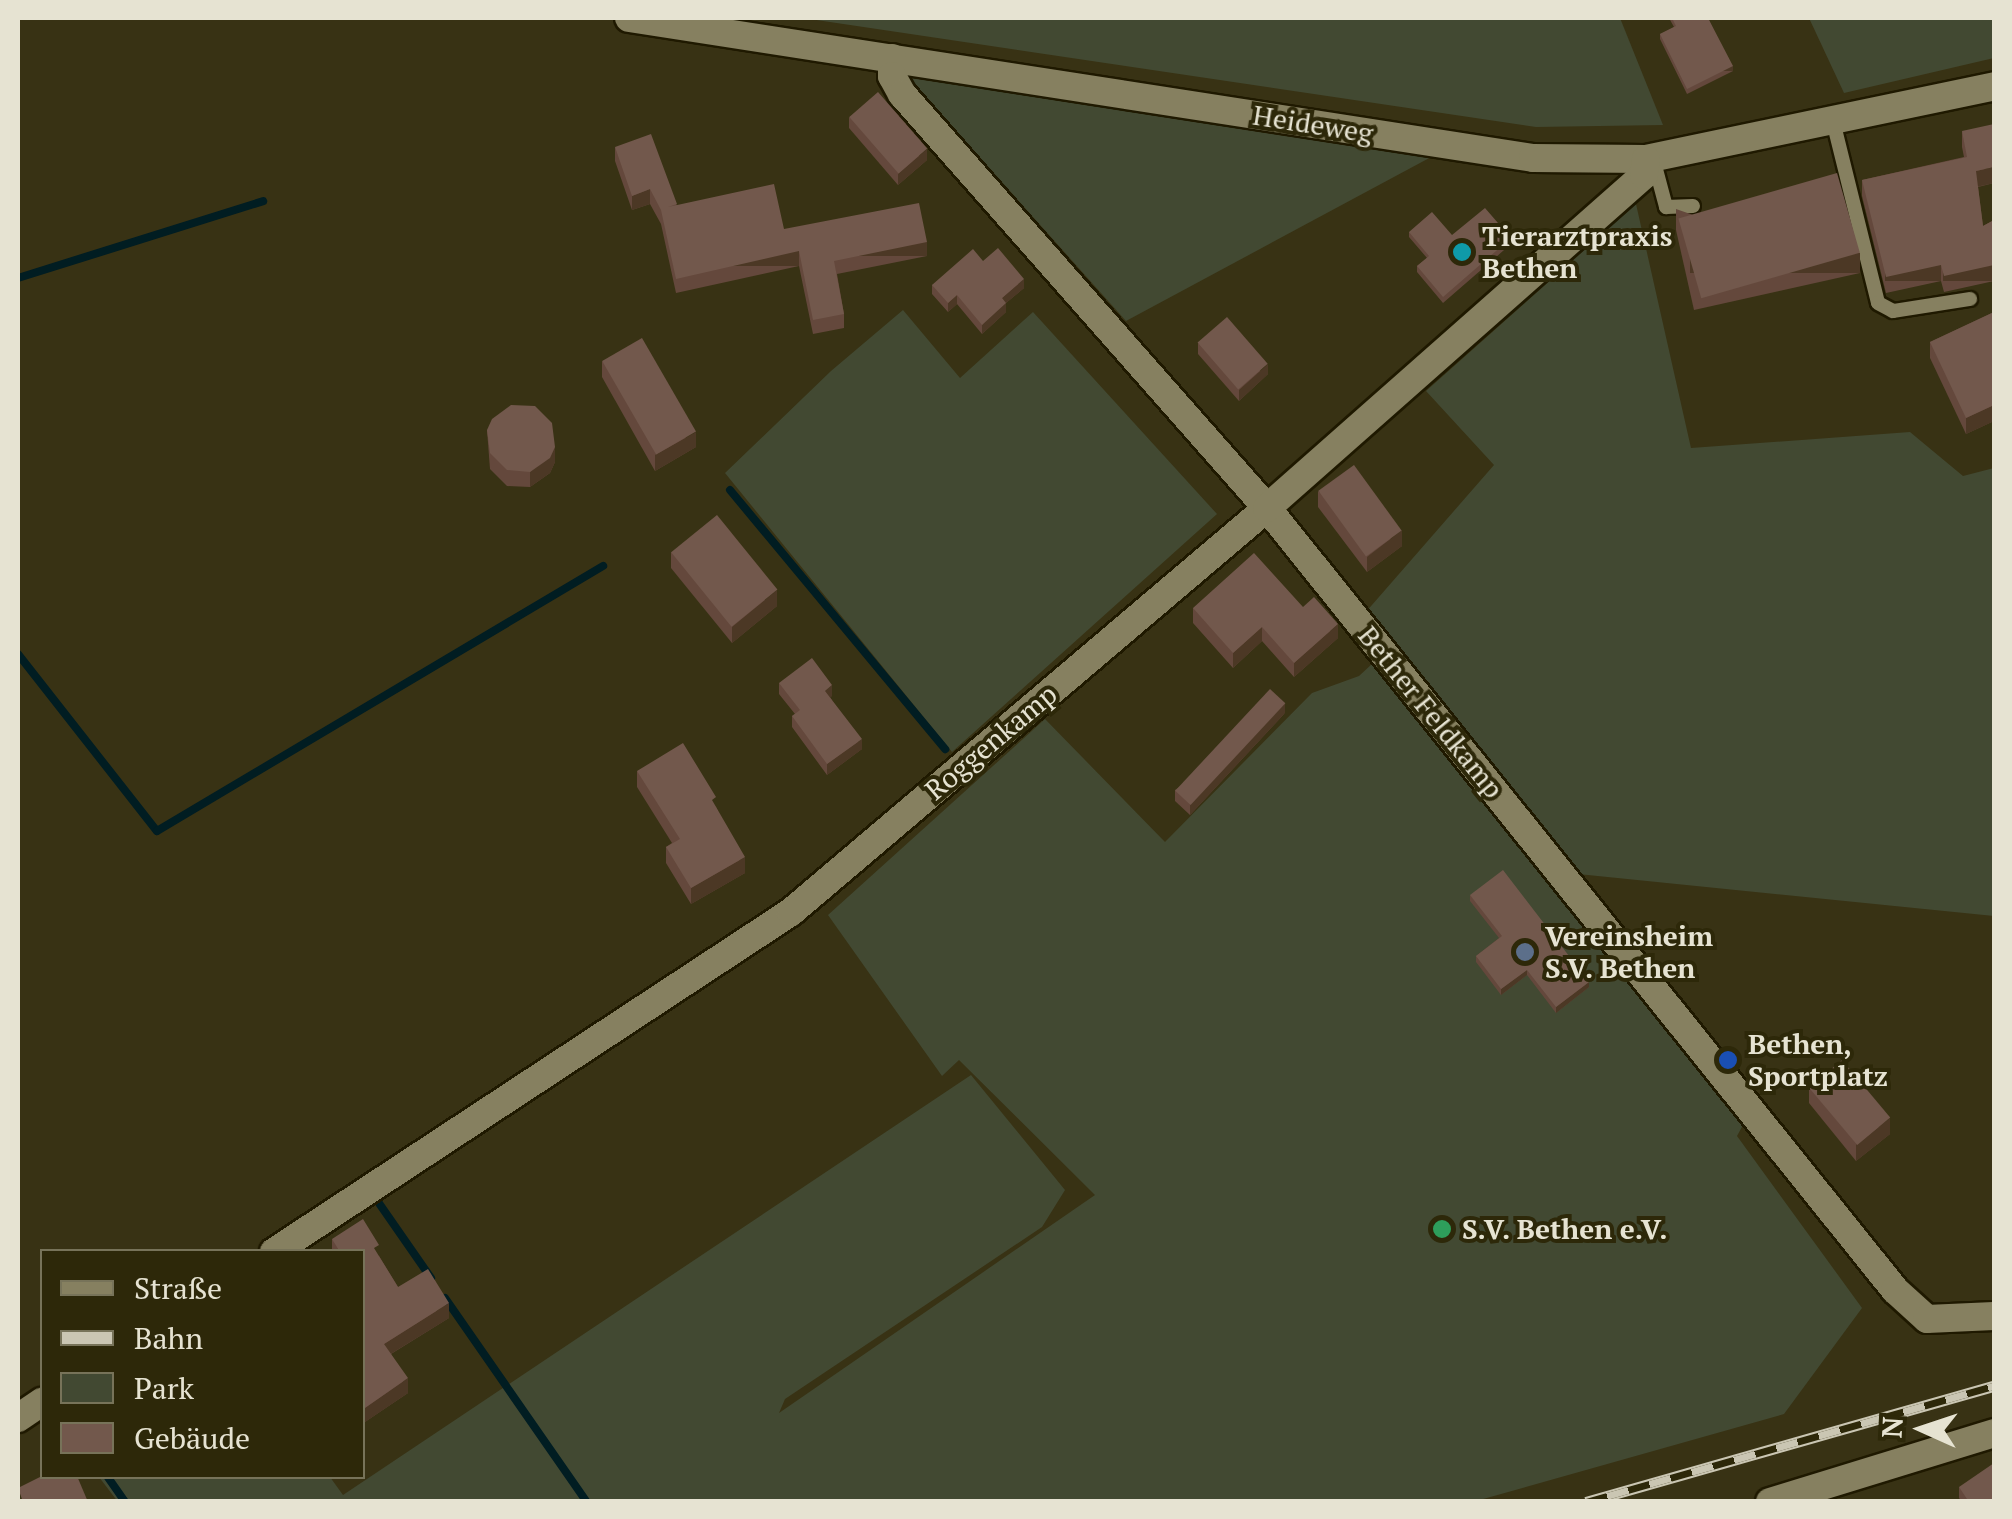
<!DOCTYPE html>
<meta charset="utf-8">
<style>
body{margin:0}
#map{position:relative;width:2012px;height:1519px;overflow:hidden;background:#383214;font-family:"PT Serif",serif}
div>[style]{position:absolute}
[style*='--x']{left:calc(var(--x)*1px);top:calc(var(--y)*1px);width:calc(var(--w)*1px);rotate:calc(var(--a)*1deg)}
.green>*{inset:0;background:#424932}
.stream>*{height:8px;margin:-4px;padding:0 4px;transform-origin:4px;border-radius:4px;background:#011d22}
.roads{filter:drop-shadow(2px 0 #1f1900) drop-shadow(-2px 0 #1f1900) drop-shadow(0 2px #1f1900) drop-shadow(0 -2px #1f1900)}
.service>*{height:14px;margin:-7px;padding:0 7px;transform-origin:7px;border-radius:7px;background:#868060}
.minor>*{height:28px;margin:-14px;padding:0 14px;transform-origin:14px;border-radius:14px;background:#868060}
.rail>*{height:11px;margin-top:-5.5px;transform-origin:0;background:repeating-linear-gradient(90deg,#2d2809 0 22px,#cac6b3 0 44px);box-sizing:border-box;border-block:2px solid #cac6b3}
.wall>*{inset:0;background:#64483c}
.shaded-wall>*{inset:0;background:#4c3825;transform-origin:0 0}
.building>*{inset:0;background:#72584c;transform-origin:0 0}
.dots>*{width:28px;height:28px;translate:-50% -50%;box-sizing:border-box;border:5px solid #2d2809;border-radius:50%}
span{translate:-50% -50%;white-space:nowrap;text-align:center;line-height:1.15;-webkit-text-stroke:8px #2d2809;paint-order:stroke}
.street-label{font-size:28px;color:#e6e3d2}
.poi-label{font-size:28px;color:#e6e3d2;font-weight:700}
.left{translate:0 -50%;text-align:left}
.frame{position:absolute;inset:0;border:20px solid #e6e3d2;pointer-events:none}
.legend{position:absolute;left:40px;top:1249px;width:325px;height:230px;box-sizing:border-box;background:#2d2809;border:2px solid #777359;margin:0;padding:12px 18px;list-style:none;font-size:30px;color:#e6e3d2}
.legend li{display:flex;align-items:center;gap:20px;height:50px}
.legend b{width:50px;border:2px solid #777359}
.north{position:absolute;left:1872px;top:1379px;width:100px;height:100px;-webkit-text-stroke:8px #2d2809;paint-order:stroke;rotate:273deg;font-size:28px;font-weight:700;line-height:40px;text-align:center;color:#e6e3d2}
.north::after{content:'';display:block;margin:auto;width:35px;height:45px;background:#e6e3d2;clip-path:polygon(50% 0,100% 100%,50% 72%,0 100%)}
</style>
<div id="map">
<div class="green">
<div style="clip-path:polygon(803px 18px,1620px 18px,1663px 125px,1536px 127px)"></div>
<div style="clip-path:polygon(1809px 18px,1994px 18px,1994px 58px,1844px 93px)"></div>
<div style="clip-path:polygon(908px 77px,1433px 156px,1126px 321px)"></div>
<div style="clip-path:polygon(1636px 204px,1691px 448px,1910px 432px,1963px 476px,1994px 468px,1994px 916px,1578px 874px,1365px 613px,1494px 465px,1426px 391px)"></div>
<div style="clip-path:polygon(903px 310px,960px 378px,1033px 312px,1217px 514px,952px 752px,725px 473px,831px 371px)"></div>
<div style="clip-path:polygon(1373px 663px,1743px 1125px,1737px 1136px,1862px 1308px,1784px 1414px,1476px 1501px,118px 1502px,99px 1477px,330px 1477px,343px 1495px,971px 1075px,1065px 1190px,1042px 1227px,785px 1399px,779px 1413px,1095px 1195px,959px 1060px,942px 1076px,828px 915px,1045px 719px,1165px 842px,1312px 693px,1359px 676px)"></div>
</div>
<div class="stream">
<div style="--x:18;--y:278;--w:257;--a:-17.4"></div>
<div style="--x:730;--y:490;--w:337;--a:50.3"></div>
<div style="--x:18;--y:654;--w:225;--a:51.9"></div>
<div style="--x:157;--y:831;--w:519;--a:-30.72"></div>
<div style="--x:374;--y:1196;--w:100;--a:55.2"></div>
<div style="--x:445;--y:1298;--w:249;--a:55.2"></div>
<div style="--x:107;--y:1476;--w:32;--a:55"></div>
</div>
<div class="roads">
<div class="service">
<div style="--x:1833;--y:121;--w:187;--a:76.1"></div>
<div style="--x:1878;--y:303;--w:17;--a:28"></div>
<div style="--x:1893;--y:311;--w:78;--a:-8.9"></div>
<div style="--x:1653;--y:158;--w:51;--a:75.1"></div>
<div style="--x:1666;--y:207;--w:27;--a:-2"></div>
</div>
<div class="minor">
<div style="--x:629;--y:18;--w:915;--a:8.8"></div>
<div style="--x:1533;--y:158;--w:113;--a:0.5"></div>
<div style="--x:1646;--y:159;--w:356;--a:-11.8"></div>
<div style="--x:892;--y:58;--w:18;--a:90"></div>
<div style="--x:892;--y:76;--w:21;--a:61"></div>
<div style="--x:902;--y:94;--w:552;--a:48.6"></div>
<div style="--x:1267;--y:508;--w:1003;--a:51.23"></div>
<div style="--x:1895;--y:1290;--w:43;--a:42.2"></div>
<div style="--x:1927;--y:1319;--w:67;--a:-2.6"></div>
<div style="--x:274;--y:1252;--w:619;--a:-33.33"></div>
<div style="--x:791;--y:912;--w:624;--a:-40.32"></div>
<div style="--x:1267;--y:508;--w:503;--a:-41.45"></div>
<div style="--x:1644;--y:175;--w:16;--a:-83"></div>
<div style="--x:18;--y:1418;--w:29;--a:-34"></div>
<div style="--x:1770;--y:1502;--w:234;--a:-17.1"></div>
</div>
</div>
<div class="rail">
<div style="--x:1586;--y:1502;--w:424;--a:-15.9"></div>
</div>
<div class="wall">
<div style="clip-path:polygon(1669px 18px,1708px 18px,1733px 71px,1687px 94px,1660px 39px,1660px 34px,1674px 27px)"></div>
<div style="clip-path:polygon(849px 117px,927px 160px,898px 185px,849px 128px)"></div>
<div style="clip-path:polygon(1962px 131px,1994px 183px,1978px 187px,1983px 226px,1994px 220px,1994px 281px,1944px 292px,1941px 281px,1886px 293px,1862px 196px,1862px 180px,1964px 157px,1962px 147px)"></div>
<div style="clip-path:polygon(615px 147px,677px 205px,784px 229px,927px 256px,837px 274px,844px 314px,844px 328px,813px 334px,799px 266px,676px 293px,661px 224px,650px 204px,632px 210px,615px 161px)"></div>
<div style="clip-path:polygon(1676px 209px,1860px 273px,1694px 310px,1676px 230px)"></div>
<div style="clip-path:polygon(1409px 232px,1452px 235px,1511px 244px,1443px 303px,1417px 272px,1417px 266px,1427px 258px,1409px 237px)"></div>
<div style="clip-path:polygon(983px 261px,1024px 288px,1006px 303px,1006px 312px,982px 334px,957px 304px,948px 312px,932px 294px,932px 285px)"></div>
<div style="clip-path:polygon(1994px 312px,1994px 421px,1966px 434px,1930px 358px,1930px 342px)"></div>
<div style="clip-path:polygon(1198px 343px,1268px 374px,1239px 401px,1198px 354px)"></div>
<div style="clip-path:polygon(602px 361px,696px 447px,655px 471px,602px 377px)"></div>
<div style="clip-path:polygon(487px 430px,555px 462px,550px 473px,530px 487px,507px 486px,490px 469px)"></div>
<div style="clip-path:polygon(1318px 491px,1402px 546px,1367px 572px,1318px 507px)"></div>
<div style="clip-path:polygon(671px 552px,777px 606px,732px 643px,671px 568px)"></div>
<div style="clip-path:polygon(1303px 607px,1338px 638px,1294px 677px,1262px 641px,1233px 668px,1193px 623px,1193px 608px)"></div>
<div style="clip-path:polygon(779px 683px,832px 696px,830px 697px,862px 749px,827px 775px,792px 727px,792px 716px,795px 714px,779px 694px)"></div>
<div style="clip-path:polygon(1285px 713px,1190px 815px,1175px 801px,1175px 790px)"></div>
<div style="clip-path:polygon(637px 771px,716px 807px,745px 873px,691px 904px,666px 863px,666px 847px,672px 843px,637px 787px)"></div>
<div style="clip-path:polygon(1470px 895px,1589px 987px,1556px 1013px,1527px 975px,1501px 995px,1476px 962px,1476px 956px,1499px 938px,1470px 901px)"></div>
<div style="clip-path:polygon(1809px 1087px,1890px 1134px,1856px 1161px,1809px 1103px)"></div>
<div style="clip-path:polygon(332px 1239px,379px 1256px,398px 1287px,449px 1318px,391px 1354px,408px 1393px,362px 1424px,362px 1252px,332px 1252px)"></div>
<div style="clip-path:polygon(1959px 1487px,1994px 1502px,1962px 1502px,1959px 1498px)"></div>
</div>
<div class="shaded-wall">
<div style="left:1733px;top:66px;width:5px;height:51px;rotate:90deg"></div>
<div style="clip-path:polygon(927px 149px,927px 160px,898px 185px,898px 174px)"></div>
<div style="clip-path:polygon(1994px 167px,1994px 183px,1976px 187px,1976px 171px)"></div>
<div style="clip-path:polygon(650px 189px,650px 204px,632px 210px,632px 196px)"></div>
<div style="left:1511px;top:238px;width:6px;height:90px;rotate:90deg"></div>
<div style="left:927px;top:242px;width:14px;height:95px;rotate:90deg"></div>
<div style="left:799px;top:251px;width:15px;height:126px;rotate:90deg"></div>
<div style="left:1860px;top:253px;width:20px;height:170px;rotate:90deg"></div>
<div style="left:1941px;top:265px;width:16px;height:56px;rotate:90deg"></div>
<div style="left:1994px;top:265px;width:16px;height:51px;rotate:90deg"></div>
<div style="clip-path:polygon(1024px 279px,1024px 288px,1006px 303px,1006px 312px,982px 334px,982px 325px,1002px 298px)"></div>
<div style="clip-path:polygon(957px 295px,957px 304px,948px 312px,948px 303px)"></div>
<div style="clip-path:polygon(1268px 364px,1268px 374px,1239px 401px,1239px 390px)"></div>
<div style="clip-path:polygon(1994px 405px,1994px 421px,1966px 434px,1966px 418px)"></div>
<div style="clip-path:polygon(696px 432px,696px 447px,655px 471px,655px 455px)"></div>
<div style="clip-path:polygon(555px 447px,555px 462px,550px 473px,530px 487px,530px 472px)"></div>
<div style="clip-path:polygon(1402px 530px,1402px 546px,1367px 572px,1367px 557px)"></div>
<div style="clip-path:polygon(777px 590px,777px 606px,732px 643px,732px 627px)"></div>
<div style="clip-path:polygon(1338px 624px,1338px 638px,1294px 677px,1294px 663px)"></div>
<div style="clip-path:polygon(1262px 627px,1262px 641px,1233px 668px,1233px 653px)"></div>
<div style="clip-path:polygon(832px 685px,832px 696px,825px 701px,825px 691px)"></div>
<div style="clip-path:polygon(1285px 703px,1285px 713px,1190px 815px,1190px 804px)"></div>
<div style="clip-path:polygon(862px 739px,862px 749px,827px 775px,827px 764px)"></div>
<div style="clip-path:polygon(745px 857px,745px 873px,691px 904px,691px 888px)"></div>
<div style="clip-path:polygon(1527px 970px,1527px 975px,1501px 995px,1501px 989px)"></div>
<div style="clip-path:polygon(1589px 982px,1589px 987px,1556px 1013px,1556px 1007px)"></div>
<div style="clip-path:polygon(1890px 1118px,1890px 1134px,1856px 1161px,1856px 1145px)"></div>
<div style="clip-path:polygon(449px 1303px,449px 1318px,384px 1358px,384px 1344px)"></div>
<div style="clip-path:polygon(408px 1378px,408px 1393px,362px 1424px,362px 1410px)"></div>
</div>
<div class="building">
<div style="clip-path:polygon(1672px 18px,1708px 18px,1733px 66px,1687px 89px,1660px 34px,1676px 26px)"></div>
<div style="left:878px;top:92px;width:75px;height:38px;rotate:49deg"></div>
<div style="clip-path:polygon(1994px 124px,1994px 167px,1976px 171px,1983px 226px,1994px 220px,1994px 265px,1944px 276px,1941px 265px,1886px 277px,1862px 180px,1967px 157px,1962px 131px)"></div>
<div style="clip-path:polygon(651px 134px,677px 204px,668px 207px,774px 184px,784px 229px,919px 203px,927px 242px,834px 261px,844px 314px,813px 320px,799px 251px,676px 279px,661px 210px,650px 189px,632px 196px,615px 147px)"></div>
<div style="left:1837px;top:173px;width:83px;height:165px;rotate:74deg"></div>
<div style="clip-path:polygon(1485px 208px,1511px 238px,1443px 297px,1417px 266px,1429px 256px,1409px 232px,1432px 212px,1452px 235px)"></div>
<div style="clip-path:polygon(998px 248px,1024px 279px,1002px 298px,1006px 303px,982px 325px,957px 295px,948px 303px,932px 285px,973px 249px,983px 261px)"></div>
<div style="clip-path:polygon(1994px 312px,1994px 405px,1966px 418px,1930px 342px)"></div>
<div style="left:1227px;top:317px;width:62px;height:39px;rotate:49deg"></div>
<div style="left:642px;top:338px;width:108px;height:46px;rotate:60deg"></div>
<div style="clip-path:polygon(511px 405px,535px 406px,552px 423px,555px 447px,550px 458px,530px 472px,507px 470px,490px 453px,487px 430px,492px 419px)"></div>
<div style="left:1354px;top:465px;width:81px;height:44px;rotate:54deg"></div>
<div style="left:717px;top:515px;width:96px;height:59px;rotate:51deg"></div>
<div style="clip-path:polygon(1254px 553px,1303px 607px,1314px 597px,1338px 624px,1294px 663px,1262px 627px,1233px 653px,1193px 608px)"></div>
<div style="clip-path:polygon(812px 658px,832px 685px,825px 691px,862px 739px,827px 764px,792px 716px,800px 710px,779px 683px)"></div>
<div style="left:1270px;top:689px;width:21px;height:139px;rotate:43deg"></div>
<div style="clip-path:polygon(683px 743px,716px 797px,712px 800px,745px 857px,691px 888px,666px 847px,680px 839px,637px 771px)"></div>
<div style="clip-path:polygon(1503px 870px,1589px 982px,1556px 1007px,1527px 970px,1501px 989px,1476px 956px,1502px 936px,1470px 895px)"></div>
<div style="left:1842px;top:1060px;width:75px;height:43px;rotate:50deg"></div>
<div style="clip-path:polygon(363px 1219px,379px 1245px,374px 1248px,398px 1287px,428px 1269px,449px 1303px,384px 1344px,408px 1378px,362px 1410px,362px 1252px,340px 1252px,332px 1239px)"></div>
<div style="clip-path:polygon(1994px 1463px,1994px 1502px,1969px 1502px,1959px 1487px)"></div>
<div style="clip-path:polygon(42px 1476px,77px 1476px,88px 1502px,23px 1502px,18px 1488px)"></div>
</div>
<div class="dots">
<div style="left:1462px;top:252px;background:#0f9aa8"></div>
<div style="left:1525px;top:952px;background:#5c6f8a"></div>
<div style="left:1728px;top:1060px;background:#1a4fb4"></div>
<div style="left:1442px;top:1229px;background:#2e9e5b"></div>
</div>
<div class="street-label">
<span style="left:1313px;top:124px;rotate:9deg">Heideweg</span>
<span style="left:1431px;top:712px;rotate:51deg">Bether Feldkamp</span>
<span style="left:991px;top:742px;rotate:-40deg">Roggenkamp</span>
</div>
<div class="poi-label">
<span class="left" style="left:1482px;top:252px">Tierarztpraxis<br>Bethen</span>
<span class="left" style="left:1545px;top:952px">Vereinsheim<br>S.V. Bethen</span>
<span class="left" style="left:1748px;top:1060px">Bethen,<br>Sportplatz</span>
<span class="left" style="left:1462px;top:1229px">S.V. Bethen e.V.</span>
</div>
<div class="frame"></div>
<ul class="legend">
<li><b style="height:12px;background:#868060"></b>Straße</li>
<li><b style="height:12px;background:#cac6b3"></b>Bahn</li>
<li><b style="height:28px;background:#424932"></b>Park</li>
<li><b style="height:28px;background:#72584c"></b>Gebäude</li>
</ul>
<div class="north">N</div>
</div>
